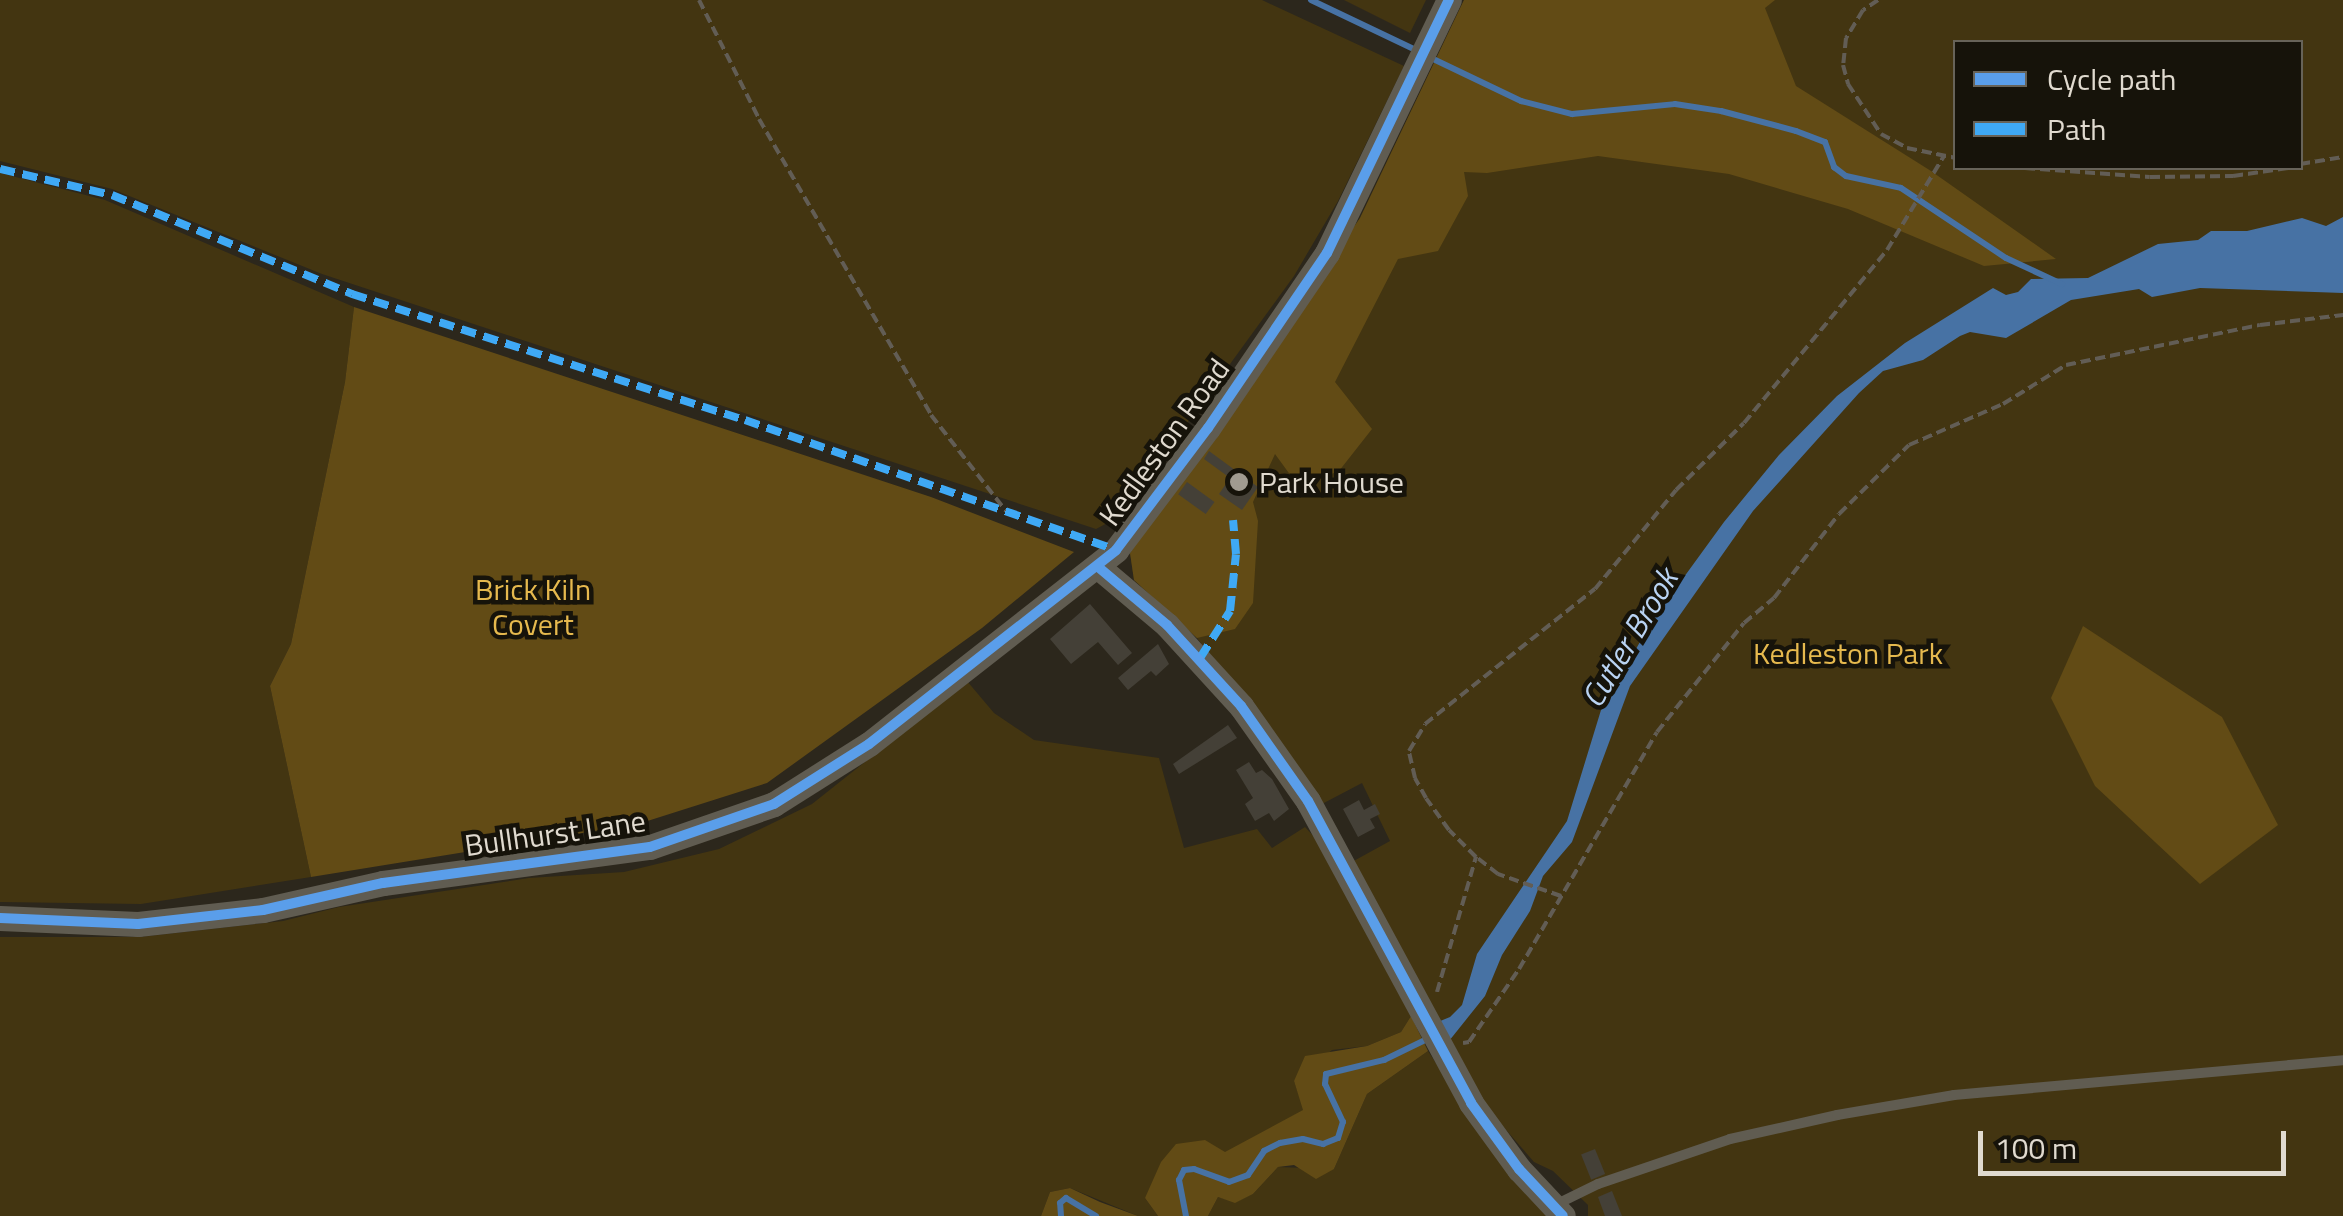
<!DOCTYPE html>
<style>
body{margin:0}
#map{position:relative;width:2343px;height:1216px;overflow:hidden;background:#2c271c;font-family:"Titillium Web",sans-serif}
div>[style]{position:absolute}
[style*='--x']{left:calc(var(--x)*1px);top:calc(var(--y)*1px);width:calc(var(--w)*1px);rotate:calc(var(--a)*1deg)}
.green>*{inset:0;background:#433511}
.forest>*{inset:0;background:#624b15}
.water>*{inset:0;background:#4772a4}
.stream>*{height:6px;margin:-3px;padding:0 3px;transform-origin:3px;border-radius:3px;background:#4772a4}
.building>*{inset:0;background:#444037;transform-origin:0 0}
.path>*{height:4px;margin-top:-2px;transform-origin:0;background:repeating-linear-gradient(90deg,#625d55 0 10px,transparent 0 15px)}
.service>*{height:10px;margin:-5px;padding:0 5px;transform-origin:5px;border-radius:5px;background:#605c51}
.tertiary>*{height:25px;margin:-12.5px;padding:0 12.5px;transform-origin:12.5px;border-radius:12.5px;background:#605c51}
.quiet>*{height:8px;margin-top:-4px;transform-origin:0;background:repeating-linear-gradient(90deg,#3fa9f5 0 15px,transparent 0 23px)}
.cycleway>*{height:10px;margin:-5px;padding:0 5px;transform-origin:5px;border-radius:5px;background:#5a9eea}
.dots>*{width:28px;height:28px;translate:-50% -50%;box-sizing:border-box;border:5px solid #16130a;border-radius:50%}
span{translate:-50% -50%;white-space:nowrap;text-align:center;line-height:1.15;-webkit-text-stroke:9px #16130a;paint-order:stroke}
.street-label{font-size:30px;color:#e0dacf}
.poi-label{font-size:30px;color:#e0dacf}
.left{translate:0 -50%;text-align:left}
.park-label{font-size:30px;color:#e6b94e}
.water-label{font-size:32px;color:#b9d3f3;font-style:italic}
.legend{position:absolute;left:1953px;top:40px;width:350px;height:130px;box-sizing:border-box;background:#16130a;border:2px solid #676359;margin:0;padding:12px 18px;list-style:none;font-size:30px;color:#e0dacf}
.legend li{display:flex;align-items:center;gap:20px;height:50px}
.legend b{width:50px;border:2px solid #676359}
.scale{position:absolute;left:1978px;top:1131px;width:308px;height:45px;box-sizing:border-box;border:5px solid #e0dacf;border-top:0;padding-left:12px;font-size:30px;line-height:35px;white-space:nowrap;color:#e0dacf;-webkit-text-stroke:8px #16130a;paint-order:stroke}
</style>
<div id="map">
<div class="green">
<div style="clip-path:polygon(0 0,1262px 0,1404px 66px,1338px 201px,1294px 276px,1140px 488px,1115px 519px,1096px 529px,322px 274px,112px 189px,0 161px)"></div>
<div style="clip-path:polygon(1344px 0,1426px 0,1410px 33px)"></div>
<div style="clip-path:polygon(evenodd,1464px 0,2343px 0,2343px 1216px,1588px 1216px,1588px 1205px,1553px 1171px,1534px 1162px,1487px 1108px,1350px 863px,1390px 841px,1362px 783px,1322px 804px,1197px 638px,1134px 580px,1130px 553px,1360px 218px,1464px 0,1956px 42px,2300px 42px,2300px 168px,1956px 168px,1956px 42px)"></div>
<div style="clip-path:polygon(0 173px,105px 200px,354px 307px,345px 382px,291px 644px,270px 686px,311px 877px,141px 904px,0 902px)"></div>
<div style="clip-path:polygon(967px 681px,994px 713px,1034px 740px,1159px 758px,1184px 848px,1257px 829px,1272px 848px,1305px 827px,1319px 842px,1411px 1016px,1401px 1032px,1367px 1046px,1332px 1050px,1294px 1081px,1304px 1110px,1145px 1198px,1158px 1216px,1138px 1216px,1070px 1188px,1050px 1192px,1041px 1216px,0 1216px,0 937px,140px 937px,283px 921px,339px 907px,529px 878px,624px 872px,719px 849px,812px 804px)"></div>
<div style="clip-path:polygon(1428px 1051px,1464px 1106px,1552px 1216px,1208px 1216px,1218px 1197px,1236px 1202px,1253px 1194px,1278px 1167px,1334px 1169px,1367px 1094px)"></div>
</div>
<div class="forest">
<div style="clip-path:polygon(1464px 0,1775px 0,1765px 8px,1796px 86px,1931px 171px,2056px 259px,1984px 266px,1848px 209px,1729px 174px,1598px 156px,1487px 173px,1464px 172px,1468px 196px,1438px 251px,1398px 259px,1335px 382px,1372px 429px,1339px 471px,1299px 487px,1275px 454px,1253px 502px,1258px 521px,1253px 603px,1235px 629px,1197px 638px,1134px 580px,1130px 553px,1360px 218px)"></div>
<div style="clip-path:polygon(354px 307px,931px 497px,1074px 552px,982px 628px,767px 783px,638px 824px,311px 877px,270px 686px,291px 644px,345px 382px)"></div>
<div style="clip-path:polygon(2083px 626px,2222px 717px,2278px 825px,2200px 884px,2095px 786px,2051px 698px)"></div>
<div style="clip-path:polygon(1411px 1016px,1428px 1051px,1367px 1094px,1334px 1169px,1316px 1179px,1294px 1165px,1278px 1167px,1253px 1194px,1235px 1203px,1218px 1197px,1208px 1216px,1158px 1216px,1145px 1198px,1161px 1162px,1176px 1144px,1205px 1140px,1225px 1152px,1303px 1110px,1294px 1081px,1305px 1056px,1367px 1046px,1401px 1032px)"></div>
<div style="clip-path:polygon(1070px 1188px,1100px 1202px,1138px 1216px,1041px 1216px,1050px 1192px)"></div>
</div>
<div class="water">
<div style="clip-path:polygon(2343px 217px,2343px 293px,2200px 288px,2152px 297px,2139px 289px,2071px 300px,2006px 338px,1970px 332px,1960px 336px,1923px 360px,1883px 371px,1859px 393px,1753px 511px,1630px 686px,1572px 842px,1543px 876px,1530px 911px,1502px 955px,1485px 996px,1445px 1046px,1433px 1024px,1450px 1017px,1462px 1005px,1477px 954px,1567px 821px,1601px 710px,1652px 621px,1724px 522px,1779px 455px,1837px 396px,1905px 343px,1993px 288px,2006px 295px,2018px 292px,2031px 279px,2088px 278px,2158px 244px,2198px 240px,2211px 231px,2247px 231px,2302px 218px,2326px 226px)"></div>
</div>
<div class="stream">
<div style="--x:1311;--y:0;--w:119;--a:25.5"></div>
<div style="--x:1429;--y:57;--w:102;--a:25.6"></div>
<div style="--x:1521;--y:101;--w:53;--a:14.3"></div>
<div style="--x:1572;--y:114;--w:103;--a:-5.5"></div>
<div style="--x:1675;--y:104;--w:47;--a:8.7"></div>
<div style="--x:1721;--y:111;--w:78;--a:14.9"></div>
<div style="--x:1796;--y:131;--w:31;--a:21"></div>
<div style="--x:1825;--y:142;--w:27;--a:70"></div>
<div style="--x:1834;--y:167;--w:15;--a:37"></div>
<div style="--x:1846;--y:176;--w:56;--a:12.3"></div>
<div style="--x:1901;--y:188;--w:126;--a:33.7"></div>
<div style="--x:2006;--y:258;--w:62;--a:24.9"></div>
<div style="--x:1061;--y:1216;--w:13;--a:-94"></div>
<div style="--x:1060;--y:1203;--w:8;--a:-40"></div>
<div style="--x:1066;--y:1198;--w:35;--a:31"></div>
<div style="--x:1186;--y:1216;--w:37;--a:-101"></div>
<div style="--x:1179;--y:1180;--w:11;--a:-63"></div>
<div style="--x:1184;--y:1170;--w:10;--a:-6"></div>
<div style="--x:1194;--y:1169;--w:37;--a:20"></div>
<div style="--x:1229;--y:1182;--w:20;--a:-20"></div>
<div style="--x:1248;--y:1175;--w:29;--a:-56"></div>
<div style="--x:1264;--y:1151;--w:18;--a:-27"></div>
<div style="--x:1280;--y:1143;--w:23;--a:-10"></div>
<div style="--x:1303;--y:1139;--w:21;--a:14"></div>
<div style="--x:1323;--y:1144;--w:16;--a:-22"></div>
<div style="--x:1338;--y:1138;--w:17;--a:-73"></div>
<div style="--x:1343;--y:1122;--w:42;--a:-115.3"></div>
<div style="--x:1325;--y:1084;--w:10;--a:-84"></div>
<div style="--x:1326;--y:1074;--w:60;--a:-13.6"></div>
<div style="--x:1384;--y:1060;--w:48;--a:-26"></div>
</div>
<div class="building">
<div style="clip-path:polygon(1209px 451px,1258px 487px,1242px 510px,1219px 494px,1230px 478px,1204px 459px)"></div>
<div style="left:1187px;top:482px;width:34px;height:15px;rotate:36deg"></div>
<div style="clip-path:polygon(1090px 604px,1132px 653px,1118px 665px,1098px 642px,1071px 664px,1050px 639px)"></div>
<div style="clip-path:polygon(1158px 644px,1169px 664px,1156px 676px,1151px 671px,1128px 690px,1118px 678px)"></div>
<div style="clip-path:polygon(1228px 725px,1237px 738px,1179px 774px,1173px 764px)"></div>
<div style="clip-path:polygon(1249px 762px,1256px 773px,1262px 770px,1272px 779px,1289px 809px,1274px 821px,1269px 813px,1255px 821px,1245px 804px,1253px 798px,1236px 770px)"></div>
<div style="clip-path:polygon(1359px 800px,1364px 810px,1375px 804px,1380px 814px,1370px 819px,1375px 828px,1358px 837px,1343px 809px)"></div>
<div style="left:1595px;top:1149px;width:27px;height:15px;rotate:68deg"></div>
<div style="clip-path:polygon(1612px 1191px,1622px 1216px,1605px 1216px,1598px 1197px)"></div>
</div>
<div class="path">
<div style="--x:699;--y:0;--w:133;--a:63.2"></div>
<div style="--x:759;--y:119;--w:342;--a:59.8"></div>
<div style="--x:931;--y:415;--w:122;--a:52"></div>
<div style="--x:1878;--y:0;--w:18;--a:146"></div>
<div style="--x:1863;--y:10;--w:33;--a:121"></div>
<div style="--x:1846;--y:38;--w:27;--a:96"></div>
<div style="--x:1843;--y:65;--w:20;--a:75"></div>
<div style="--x:1848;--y:84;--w:60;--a:56.6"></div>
<div style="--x:1881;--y:134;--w:30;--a:28"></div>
<div style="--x:1907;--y:148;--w:50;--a:11.5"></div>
<div style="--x:2300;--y:164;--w:44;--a:-9.2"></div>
<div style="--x:2025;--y:168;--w:125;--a:4.1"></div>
<div style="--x:2150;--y:177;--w:83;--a:-0.7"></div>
<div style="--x:2233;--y:176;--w:56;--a:-8.3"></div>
<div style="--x:1561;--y:896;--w:67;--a:-160.8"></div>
<div style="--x:1498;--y:874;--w:28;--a:-142"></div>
<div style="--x:1476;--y:857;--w:38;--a:-135"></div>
<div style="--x:1449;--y:830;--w:39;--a:-126"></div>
<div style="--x:1426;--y:798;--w:23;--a:-119"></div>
<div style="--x:1415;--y:778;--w:28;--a:-103"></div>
<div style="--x:1409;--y:751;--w:31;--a:-59"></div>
<div style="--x:1425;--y:724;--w:217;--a:-38.5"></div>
<div style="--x:1595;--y:589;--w:128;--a:-50.7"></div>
<div style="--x:1676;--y:490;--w:95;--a:-44.6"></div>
<div style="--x:1744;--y:423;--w:224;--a:-50.4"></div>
<div style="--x:1887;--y:250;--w:110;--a:-58.8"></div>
<div style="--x:1437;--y:992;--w:141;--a:-73.9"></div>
<div style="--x:1463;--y:1043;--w:6;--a:-9"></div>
<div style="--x:1469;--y:1042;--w:88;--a:-55.6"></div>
<div style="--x:1519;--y:969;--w:274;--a:-59.8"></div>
<div style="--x:1657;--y:732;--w:139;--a:-51.4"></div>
<div style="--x:1744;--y:623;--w:39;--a:-40"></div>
<div style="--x:1774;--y:598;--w:106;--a:-52.3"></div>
<div style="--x:1839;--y:514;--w:98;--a:-44.6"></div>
<div style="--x:1909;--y:445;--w:103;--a:-23.6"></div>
<div style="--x:2003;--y:404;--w:74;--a:-31.8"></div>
<div style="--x:2066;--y:365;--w:198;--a:-11.7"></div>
<div style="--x:2260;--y:325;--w:84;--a:-6.9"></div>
</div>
<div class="service">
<div style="--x:1553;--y:1206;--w:50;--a:-26.1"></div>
<div style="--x:1598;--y:1184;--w:139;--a:-18.8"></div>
<div style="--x:1730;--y:1139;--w:110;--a:-12.6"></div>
<div style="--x:1837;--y:1115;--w:119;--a:-9.7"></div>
<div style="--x:1954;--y:1095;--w:391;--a:-5.1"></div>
</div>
<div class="tertiary">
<div style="--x:1097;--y:566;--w:92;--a:40.1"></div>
<div style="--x:1167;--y:625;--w:110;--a:47.6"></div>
<div style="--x:1241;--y:706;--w:116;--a:54.8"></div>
<div style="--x:1308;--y:801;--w:343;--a:61.6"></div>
<div style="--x:1471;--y:1103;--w:82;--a:54"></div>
<div style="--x:1519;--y:1169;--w:64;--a:46.9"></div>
<div style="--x:0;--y:918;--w:138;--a:2.5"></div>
<div style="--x:138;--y:924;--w:126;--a:-6.4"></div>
<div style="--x:263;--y:910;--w:123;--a:-12.7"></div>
<div style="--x:383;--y:883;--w:269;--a:-7.7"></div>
<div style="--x:650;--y:847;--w:131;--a:-19.1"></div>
<div style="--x:774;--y:804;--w:112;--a:-32.3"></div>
<div style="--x:869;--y:744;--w:314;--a:-38.1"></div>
<div style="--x:1116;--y:550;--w:153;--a:-53"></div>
<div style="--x:1208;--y:428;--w:212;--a:-55.8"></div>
<div style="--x:1327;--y:253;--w:281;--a:-64.3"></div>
</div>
<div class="quiet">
<div style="--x:0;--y:169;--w:115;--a:13.1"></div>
<div style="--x:112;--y:195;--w:260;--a:22.4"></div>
<div style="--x:352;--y:294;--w:413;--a:17.8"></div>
<div style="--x:745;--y:420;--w:393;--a:19.3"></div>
<div style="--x:1200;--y:658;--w:56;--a:-57.4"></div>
<div style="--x:1230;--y:611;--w:57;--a:-84"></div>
<div style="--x:1236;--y:554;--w:34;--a:-95"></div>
</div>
<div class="cycleway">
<div style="--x:1097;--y:566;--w:92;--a:40.1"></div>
<div style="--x:1167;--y:625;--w:110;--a:47.6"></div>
<div style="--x:1241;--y:706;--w:116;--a:54.8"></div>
<div style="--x:1308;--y:801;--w:343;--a:61.6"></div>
<div style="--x:1471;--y:1103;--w:82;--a:54"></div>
<div style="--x:1519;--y:1169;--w:64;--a:46.9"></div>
<div style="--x:0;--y:918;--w:138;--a:2.5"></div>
<div style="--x:138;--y:924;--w:126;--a:-6.4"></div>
<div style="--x:263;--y:910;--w:123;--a:-12.7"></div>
<div style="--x:383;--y:883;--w:269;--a:-7.7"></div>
<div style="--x:650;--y:847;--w:131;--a:-19.1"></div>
<div style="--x:774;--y:804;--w:112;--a:-32.3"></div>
<div style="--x:869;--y:744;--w:314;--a:-38.1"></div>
<div style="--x:1116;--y:550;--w:153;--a:-53"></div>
<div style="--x:1208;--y:428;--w:212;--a:-55.8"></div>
<div style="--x:1327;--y:253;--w:281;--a:-64.3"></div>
</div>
<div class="dots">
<div style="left:1239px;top:482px;background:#a19b90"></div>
</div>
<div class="street-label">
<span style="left:1164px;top:442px;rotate:-54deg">Kedleston Road</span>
<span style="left:555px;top:833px;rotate:-8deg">Bullhurst Lane</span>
</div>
<div class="poi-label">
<span class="left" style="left:1259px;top:482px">Park House</span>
</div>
<div class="park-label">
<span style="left:533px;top:606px">Brick Kiln<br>Covert</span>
<span style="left:1848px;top:653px">Kedleston Park</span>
</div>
<div class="water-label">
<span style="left:1629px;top:638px;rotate:-59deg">Cutler Brook</span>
</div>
<ul class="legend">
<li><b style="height:12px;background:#5a9eea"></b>Cycle path</li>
<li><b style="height:12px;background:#3fa9f5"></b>Path</li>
</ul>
<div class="scale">100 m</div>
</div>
